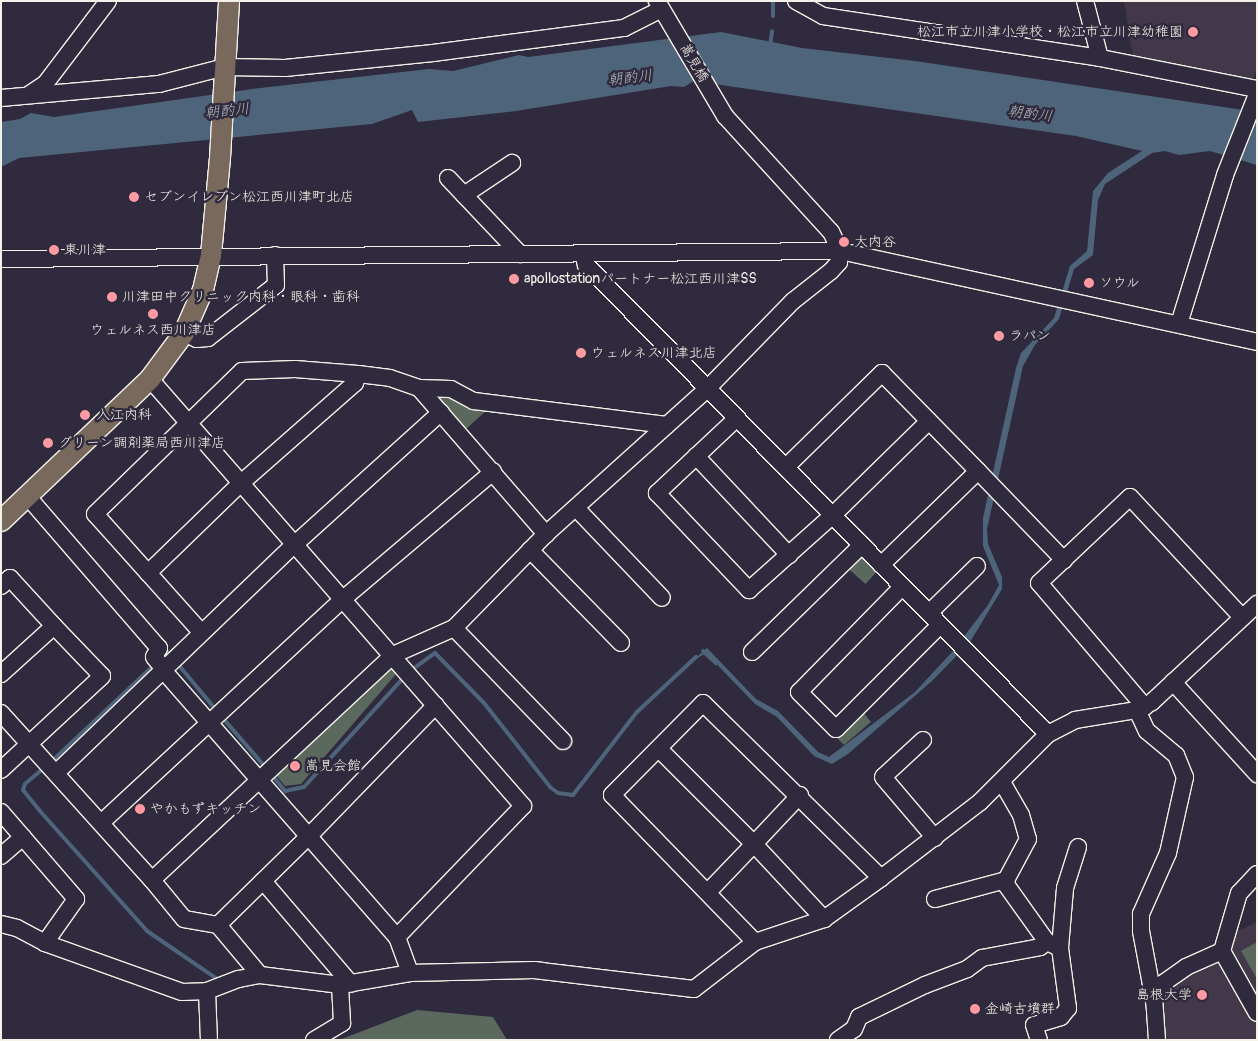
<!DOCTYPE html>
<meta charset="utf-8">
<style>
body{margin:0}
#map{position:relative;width:1258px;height:1041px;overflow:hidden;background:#2f2a3d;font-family:Pangolin,"Klee One",sans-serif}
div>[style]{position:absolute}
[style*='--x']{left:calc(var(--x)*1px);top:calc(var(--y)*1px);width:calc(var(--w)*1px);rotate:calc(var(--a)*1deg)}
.built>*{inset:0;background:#433849}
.green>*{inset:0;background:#5b685e;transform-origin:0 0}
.water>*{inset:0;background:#4e647a}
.stream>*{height:4px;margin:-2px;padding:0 2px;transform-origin:2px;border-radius:2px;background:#4e647a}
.roads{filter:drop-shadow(1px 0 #f4f1e8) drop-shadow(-1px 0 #f4f1e8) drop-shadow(0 1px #f4f1e8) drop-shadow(0 -1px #f4f1e8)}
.minor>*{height:16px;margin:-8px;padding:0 8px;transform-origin:8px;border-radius:8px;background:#2f2a3d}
.major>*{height:20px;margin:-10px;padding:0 10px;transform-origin:10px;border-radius:10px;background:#78695c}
.dots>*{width:14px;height:14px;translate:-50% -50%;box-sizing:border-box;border:2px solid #2f2a3d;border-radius:50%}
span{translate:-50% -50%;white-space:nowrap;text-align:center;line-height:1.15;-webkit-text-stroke:5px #2f2a3d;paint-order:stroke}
.poi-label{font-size:14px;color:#f4f1e8}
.right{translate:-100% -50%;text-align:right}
.left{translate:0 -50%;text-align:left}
.street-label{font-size:14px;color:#f4f1e8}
.water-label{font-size:15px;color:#b2b9bc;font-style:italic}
.frame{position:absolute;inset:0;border:2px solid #f4f1e8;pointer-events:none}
</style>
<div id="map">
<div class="built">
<div style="clip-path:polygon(1124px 1px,1257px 1px,1257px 70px,1252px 81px,1134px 64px)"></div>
<div style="clip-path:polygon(1257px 922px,1257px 1002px,1231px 953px,1234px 933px)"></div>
<div style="clip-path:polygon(1220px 960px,1257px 1024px,1257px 1040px,1163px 1040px,1160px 1001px,1167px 988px,1187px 974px)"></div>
</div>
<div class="green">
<div style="clip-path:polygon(438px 392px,489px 408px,465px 430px,433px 396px)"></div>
<div style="left:859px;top:554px;width:25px;height:18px;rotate:42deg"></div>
<div style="clip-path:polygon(393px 668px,397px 673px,301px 784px,285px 786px,274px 773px,384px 670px)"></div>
<div style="clip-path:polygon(862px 711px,871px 722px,844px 745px,836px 737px)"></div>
<div style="clip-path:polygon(1257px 942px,1257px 979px,1241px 951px)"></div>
<div style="clip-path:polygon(417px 1010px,493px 1017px,507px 1040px,339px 1040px)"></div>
</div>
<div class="water">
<div style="clip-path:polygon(721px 32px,802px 48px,915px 61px,1257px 112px,1257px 165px,1210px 151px,1179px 155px,1165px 151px,1152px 153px,1105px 184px,1098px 200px,1093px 255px,1074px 269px,1059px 319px,1035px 345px,1023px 366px,987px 529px,988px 544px,1002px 577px,1002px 589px,970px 642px,932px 681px,848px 754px,832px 764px,814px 756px,777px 717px,755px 704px,706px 653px,691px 662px,707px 648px,756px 699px,778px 711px,818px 752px,829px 757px,915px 692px,953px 651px,988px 605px,999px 585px,983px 546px,983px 518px,1016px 368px,1021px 353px,1054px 318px,1070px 266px,1087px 251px,1093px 191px,1108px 173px,1142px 151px,1076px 136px,714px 84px,708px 72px,684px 87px,671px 86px,516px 111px,418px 122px,412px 110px,372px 124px,19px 158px,1px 167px,1px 122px,20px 119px,31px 113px,54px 117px,260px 88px,429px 69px,453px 71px,519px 55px,528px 57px)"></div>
</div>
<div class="stream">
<div style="--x:773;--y:1;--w:15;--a:90"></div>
<div style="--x:770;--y:46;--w:15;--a:-82"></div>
<div style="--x:703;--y:651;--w:18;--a:43"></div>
<div style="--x:161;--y:659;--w:10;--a:-45"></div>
<div style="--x:168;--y:652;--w:6;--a:51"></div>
<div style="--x:176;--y:662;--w:64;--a:50.1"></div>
<div style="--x:410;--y:671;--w:31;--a:-36"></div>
<div style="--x:435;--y:653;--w:70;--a:45.6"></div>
<div style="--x:484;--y:703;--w:107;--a:51.8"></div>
<div style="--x:550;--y:787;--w:10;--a:37"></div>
<div style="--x:558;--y:793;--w:15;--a:8"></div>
<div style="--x:573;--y:795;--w:105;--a:-52.4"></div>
<div style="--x:637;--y:712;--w:81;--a:-43"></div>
<div style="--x:221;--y:716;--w:69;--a:49.1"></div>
<div style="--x:50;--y:763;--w:143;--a:-43.3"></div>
<div style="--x:45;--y:767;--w:26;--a:140"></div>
<div style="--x:25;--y:784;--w:6;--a:108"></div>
<div style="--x:23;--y:790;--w:26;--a:51"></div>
<div style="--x:39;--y:810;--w:162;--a:48.2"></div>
<div style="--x:147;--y:931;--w:88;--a:34.4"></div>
<div style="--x:272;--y:775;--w:21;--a:51"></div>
<div style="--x:285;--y:791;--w:19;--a:-12"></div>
<div style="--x:304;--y:787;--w:150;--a:-47.7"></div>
</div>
<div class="roads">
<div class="minor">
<div style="--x:796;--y:1;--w:31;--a:29"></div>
<div style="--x:823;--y:16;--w:280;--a:8.6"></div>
<div style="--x:1100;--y:58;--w:59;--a:-104.7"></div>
<div style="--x:1100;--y:58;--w:160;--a:11.2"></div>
<div style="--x:30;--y:94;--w:18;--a:-34"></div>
<div style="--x:45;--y:84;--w:104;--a:-52.8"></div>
<div style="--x:1;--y:98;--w:159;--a:-5.1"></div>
<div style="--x:159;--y:84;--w:68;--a:-14.4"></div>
<div style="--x:225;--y:67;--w:60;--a:1"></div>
<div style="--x:285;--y:68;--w:149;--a:-5.8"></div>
<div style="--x:433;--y:53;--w:193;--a:-7.5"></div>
<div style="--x:624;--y:28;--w:42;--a:-26.6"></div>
<div style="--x:448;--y:178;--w:105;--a:46.5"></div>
<div style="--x:464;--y:195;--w:58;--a:-33.7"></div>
<div style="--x:583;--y:253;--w:12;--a:76"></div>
<div style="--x:586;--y:265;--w:658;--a:45.43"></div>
<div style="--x:1;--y:259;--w:839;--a:-0.55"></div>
<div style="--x:840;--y:251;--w:427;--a:12.3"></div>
<div style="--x:1179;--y:324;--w:156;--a:-72.8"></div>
<div style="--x:1225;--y:175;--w:87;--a:-68.4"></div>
<div style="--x:184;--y:333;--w:14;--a:25"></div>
<div style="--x:197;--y:339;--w:11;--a:-5"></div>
<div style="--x:208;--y:338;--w:86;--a:-37.9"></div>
<div style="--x:276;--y:285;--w:30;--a:-92"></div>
<div style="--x:150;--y:379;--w:567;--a:48.86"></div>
<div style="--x:523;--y:806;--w:182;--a:133.9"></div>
<div style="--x:419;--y:388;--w:32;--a:2"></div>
<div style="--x:451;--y:389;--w:26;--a:28"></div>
<div style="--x:474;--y:401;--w:194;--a:7.1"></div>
<div style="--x:737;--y:418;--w:110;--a:136.8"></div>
<div style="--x:657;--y:493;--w:134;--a:46.5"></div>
<div style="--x:749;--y:590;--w:113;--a:-41.8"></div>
<div style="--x:833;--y:515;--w:134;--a:-44.4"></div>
<div style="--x:696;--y:456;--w:136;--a:46.8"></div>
<div style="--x:787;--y:466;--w:133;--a:-44.4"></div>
<div style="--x:882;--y:373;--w:137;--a:45.6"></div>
<div style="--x:978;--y:471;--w:135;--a:135.9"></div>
<div style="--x:978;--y:471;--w:124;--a:46"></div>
<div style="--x:28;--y:497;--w:200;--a:49.1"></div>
<div style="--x:159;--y:648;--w:10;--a:119"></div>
<div style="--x:154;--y:657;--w:16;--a:50"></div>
<div style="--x:576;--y:508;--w:124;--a:46.3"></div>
<div style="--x:530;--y:550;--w:130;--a:45.6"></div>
<div style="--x:148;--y:573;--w:79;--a:-131.9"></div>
<div style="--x:95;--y:514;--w:205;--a:-44.2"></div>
<div style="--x:242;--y:371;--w:53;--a:-2.2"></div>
<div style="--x:295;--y:369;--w:63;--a:4.5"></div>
<div style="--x:358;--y:374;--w:32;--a:7"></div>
<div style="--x:390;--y:378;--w:31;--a:19"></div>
<div style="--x:419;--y:388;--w:194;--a:49"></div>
<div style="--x:1;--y:586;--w:12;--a:-42"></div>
<div style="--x:10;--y:578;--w:65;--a:47.5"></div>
<div style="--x:54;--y:626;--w:72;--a:137.8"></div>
<div style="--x:902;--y:587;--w:147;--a:134.4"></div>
<div style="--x:799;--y:692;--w:52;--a:45"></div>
<div style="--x:836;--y:729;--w:147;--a:-45"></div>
<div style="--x:929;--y:613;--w:67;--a:-44.4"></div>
<div style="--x:454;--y:628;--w:157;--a:46"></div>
<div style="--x:201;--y:632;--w:79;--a:-131.9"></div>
<div style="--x:148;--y:573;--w:128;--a:-44.1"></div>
<div style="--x:240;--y:484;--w:153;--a:-41.3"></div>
<div style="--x:355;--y:383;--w:9;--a:-72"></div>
<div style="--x:752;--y:652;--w:153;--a:-44.2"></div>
<div style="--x:163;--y:670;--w:355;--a:48.8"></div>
<div style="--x:397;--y:937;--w:38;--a:70"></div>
<div style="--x:1173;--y:682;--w:125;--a:47.6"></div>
<div style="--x:1145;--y:707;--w:163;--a:-130.5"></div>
<div style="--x:1039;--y:583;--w:125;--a:-43.4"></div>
<div style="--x:1130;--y:497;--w:164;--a:47"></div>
<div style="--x:1137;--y:710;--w:23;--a:65"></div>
<div style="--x:1147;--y:731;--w:38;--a:40"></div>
<div style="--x:1176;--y:755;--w:24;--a:68"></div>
<div style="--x:1185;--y:777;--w:78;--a:102.6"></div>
<div style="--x:1168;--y:853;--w:67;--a:113.9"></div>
<div style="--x:1141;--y:914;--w:17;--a:90"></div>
<div style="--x:1141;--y:931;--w:71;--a:79.5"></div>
<div style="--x:1;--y:713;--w:225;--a:47.9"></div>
<div style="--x:152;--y:880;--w:330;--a:-43"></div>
<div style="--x:393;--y:655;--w:67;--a:-23.9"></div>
<div style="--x:454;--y:628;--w:132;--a:-45.6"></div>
<div style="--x:546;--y:534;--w:217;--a:-42"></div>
<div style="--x:707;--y:389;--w:123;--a:-45.7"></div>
<div style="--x:793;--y:301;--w:48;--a:-38.3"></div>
<div style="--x:831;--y:271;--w:12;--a:-48"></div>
<div style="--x:839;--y:262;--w:11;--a:-85"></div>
<div style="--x:840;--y:251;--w:21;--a:-115"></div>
<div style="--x:831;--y:232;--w:157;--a:-132.4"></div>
<div style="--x:725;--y:116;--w:134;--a:-120.6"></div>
<div style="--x:923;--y:740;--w:54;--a:137.2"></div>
<div style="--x:883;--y:777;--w:80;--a:49.6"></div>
<div style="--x:659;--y:749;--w:134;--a:45"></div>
<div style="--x:754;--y:844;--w:66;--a:133.8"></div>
<div style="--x:1;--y:770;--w:138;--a:-42.9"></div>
<div style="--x:102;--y:676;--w:69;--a:-133.8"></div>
<div style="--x:56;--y:773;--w:330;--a:-43.8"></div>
<div style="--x:294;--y:545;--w:198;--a:-42.1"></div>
<div style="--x:1002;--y:782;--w:38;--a:60"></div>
<div style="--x:1021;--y:815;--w:25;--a:74"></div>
<div style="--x:1028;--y:839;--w:47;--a:118.2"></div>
<div style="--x:1006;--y:880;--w:6;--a:81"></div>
<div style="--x:1007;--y:886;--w:69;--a:54.5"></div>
<div style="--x:1047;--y:942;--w:14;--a:25"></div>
<div style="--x:1060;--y:948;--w:61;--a:82.4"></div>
<div style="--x:1068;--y:1008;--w:11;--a:128"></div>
<div style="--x:1061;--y:1017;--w:28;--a:163"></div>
<div style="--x:1034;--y:1025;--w:16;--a:72"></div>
<div style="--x:800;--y:795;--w:67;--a:133.2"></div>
<div style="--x:754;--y:844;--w:103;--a:47"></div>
<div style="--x:1;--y:812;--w:115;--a:49.2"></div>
<div style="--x:76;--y:899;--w:54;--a:125.2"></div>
<div style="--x:101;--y:823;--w:330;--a:-42.8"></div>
<div style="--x:343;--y:599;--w:197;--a:-40.3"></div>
<div style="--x:1;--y:856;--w:29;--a:-41"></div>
<div style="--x:1257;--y:874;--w:26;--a:133"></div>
<div style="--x:1239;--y:893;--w:60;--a:106.3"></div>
<div style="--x:1222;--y:951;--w:71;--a:60.6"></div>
<div style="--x:152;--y:880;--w:50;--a:50.6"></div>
<div style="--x:184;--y:919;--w:35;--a:10"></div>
<div style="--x:218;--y:925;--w:127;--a:-44.4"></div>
<div style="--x:309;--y:836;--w:182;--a:-45.9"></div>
<div style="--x:263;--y:881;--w:135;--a:49.5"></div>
<div style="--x:935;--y:899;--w:73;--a:-15"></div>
<div style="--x:1;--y:924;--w:16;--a:14"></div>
<div style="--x:17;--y:928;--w:32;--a:28"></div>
<div style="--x:45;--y:943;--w:145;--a:19.7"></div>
<div style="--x:182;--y:992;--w:25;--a:-2"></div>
<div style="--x:207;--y:991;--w:34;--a:-21"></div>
<div style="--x:239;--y:979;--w:21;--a:-11"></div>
<div style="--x:260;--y:975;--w:81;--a:7.1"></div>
<div style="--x:340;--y:985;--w:71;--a:-9.7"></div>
<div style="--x:410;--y:973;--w:124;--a:-1.4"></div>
<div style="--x:534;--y:970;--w:161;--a:6.8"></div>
<div style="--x:694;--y:989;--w:77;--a:-37.6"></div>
<div style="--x:755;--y:942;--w:73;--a:-18.4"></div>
<div style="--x:824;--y:919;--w:70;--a:-35.7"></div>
<div style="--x:881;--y:878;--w:125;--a:-37.5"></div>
<div style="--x:980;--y:802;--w:96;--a:-45"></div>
<div style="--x:1048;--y:734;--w:30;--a:-27"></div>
<div style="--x:1075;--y:720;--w:63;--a:-9.2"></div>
<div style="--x:1137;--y:710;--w:17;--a:-28"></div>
<div style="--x:1152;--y:702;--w:144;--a:-43"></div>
<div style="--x:218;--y:925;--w:65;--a:50"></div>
<div style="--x:755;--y:942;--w:205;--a:-134.2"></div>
<div style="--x:612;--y:795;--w:129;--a:-45.3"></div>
<div style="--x:703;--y:703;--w:250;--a:44.5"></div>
<div style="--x:1060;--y:948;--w:60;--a:-85.2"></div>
<div style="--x:1065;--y:888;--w:43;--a:-72.4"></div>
<div style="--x:207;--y:991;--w:49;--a:87.7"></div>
<div style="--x:314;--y:1040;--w:33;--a:-31"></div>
<div style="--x:342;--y:1023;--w:38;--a:-93"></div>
<div style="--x:838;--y:1040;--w:19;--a:-35"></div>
<div style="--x:854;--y:1029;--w:13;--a:-67"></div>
<div style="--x:859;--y:1017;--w:73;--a:-25.9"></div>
<div style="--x:925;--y:985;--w:45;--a:-20.9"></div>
<div style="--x:967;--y:969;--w:19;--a:-36"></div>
<div style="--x:982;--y:958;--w:59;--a:-10.7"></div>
<div style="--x:1040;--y:947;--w:9;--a:-36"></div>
<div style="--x:1157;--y:1040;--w:39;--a:-94"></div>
<div style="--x:1154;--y:1001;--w:19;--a:-65"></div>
<div style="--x:1162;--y:984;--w:29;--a:-35"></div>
<div style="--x:1186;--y:967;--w:39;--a:-24"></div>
</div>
<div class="major">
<div style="--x:1;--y:521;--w:206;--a:-43.6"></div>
<div style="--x:150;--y:379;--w:57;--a:-53.5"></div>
<div style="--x:184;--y:333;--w:47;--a:-66.2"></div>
<div style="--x:203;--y:290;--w:36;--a:-77"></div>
<div style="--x:211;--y:255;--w:97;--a:-84.7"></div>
<div style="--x:220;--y:158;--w:157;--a:-86.7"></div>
</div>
</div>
<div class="dots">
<div style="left:1193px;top:32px;background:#ff9aa2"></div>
<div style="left:134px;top:197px;background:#ff9aa2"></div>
<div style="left:844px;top:242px;background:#ff9aa2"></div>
<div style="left:54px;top:250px;background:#ff9aa2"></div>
<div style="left:514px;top:279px;background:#ff9aa2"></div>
<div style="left:1089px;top:283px;background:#ff9aa2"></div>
<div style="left:112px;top:297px;background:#ff9aa2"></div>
<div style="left:153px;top:314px;background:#ff9aa2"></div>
<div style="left:999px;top:336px;background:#ff9aa2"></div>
<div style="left:581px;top:353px;background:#ff9aa2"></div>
<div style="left:85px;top:415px;background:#ff9aa2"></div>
<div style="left:48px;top:443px;background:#ff9aa2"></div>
<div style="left:295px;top:766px;background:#ff9aa2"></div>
<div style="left:140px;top:809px;background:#ff9aa2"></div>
<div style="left:1202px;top:995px;background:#ff9aa2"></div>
<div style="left:975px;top:1009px;background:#ff9aa2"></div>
</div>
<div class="poi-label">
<span class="right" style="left:1183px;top:32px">松江市立川津小学校・松江市立川津幼稚園</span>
<span class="left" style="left:144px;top:197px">セブンイレブン松江西川津町北店</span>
<span class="left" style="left:854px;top:242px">大内谷</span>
<span class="left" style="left:64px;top:250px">東川津</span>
<span class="left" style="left:524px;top:279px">apollostationパートナー松江西川津SS</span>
<span class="left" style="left:1099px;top:283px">ソウル</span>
<span class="left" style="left:122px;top:297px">川津田中クリニック内科・眼科・歯科</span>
<span style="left:153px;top:330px">ウェルネス西川津店</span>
<span class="left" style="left:1009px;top:336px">ラパン</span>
<span class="left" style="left:591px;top:353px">ウェルネス川津北店</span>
<span class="left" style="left:96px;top:415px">入江内科</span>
<span class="left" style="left:58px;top:443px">グリーン調剤薬局西川津店</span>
<span class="left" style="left:305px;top:766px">嵩見会館</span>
<span class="left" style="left:150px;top:809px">やかもずキッチン</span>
<span class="right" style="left:1192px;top:995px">島根大学</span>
<span class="left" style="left:985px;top:1009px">金崎古墳群</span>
</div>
<div class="street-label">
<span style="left:694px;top:63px;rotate:60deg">嵩見橋</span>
</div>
<div class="water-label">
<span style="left:630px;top:78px;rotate:-7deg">朝酌川</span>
<span style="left:227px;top:111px;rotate:-6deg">朝酌川</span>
<span style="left:1030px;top:114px;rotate:7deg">朝酌川</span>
</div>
<div class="frame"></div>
</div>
